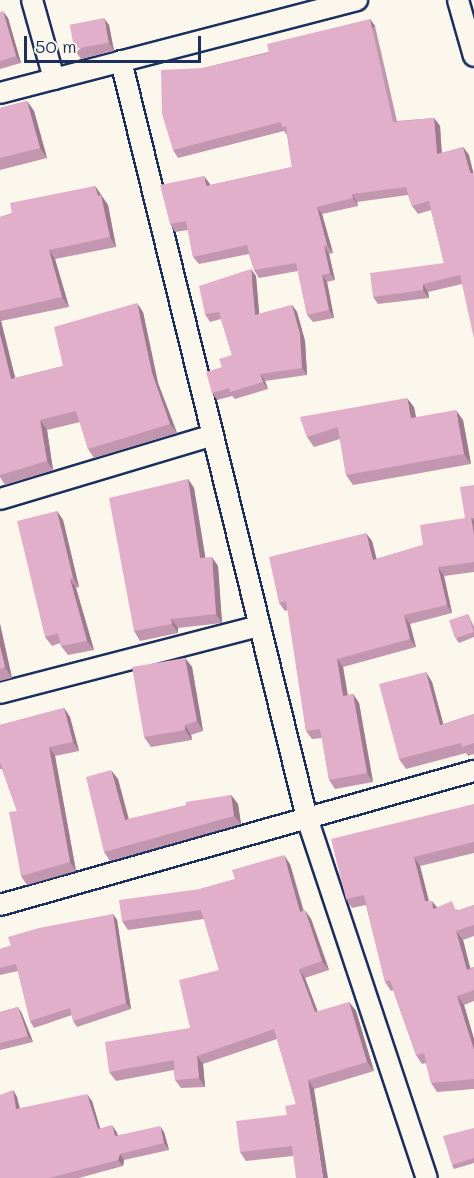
<!DOCTYPE html>
<style>
body{margin:0}
#map{position:relative;width:474px;height:1178px;overflow:hidden;background:#fbf7ec;font-family:Mali,sans-serif}
div>[style]{position:absolute}
[style*='--x']{left:calc(var(--x)*1px);top:calc(var(--y)*1px);width:calc(var(--w)*1px);rotate:calc(var(--a)*1deg)}
.roads{filter:drop-shadow(2px 0 #1b2f5e) drop-shadow(-2px 0 #1b2f5e) drop-shadow(0 2px #1b2f5e) drop-shadow(0 -2px #1b2f5e)}
.minor>*{height:20px;margin:-10px;padding:0 10px;transform-origin:10px;border-radius:10px;background:#fbf7ec}
.wall>*{inset:0;background:#c296af}
.shaded-wall>*{inset:0;background:#9e7a8e;transform-origin:0 0}
.building>*{inset:0;background:#e2afcb;transform-origin:0 0}
span{translate:-50% -50%;white-space:nowrap;text-align:center;line-height:1.15;-webkit-text-stroke:4.5px #fbf7ec;paint-order:stroke}
.scale{position:absolute;left:24px;top:36px;width:177px;height:27px;box-sizing:border-box;border:3px solid #1b2f5e;border-top:0;padding-left:8px;font-size:18px;line-height:21px;white-space:nowrap;color:#1b2f5e;-webkit-text-stroke:4px #fbf7ec;paint-order:stroke}
</style>
<div id="map">
<div class="roads">
<div class="minor">
<div style="--x:32;--y:0;--w:82;--a:74.4"></div>
<div style="--x:458;--y:0;--w:58;--a:74.1"></div>
<div style="--x:121;--y:61;--w:780;--a:76.2"></div>
<div style="--x:307;--y:818;--w:379;--a:71.6"></div>
<div style="--x:0;--y:93;--w:369;--a:-14.6"></div>
<div style="--x:0;--y:499;--w:222;--a:-16.7"></div>
<div style="--x:0;--y:693;--w:268;--a:-14.5"></div>
<div style="--x:0;--y:905;--w:493;--a:-15.8"></div>
</div>
</div>
<div class="wall">
<div style="clip-path:polygon(0 12px,8px 18px,21px 63px,0 69px)"></div>
<div style="clip-path:polygon(109px 25px,114px 51px,81px 59px,76px 52px)"></div>
<div style="clip-path:polygon(375px 26px,397px 121px,434px 118px,440px 126px,442px 153px,463px 147px,469px 155px,462px 284px,428px 292px,429px 298px,378px 304px,373px 297px,444px 263px,431px 210px,418px 214px,412px 206px,408px 195px,357px 202px,358px 206px,322px 214px,333px 253px,329px 254px,335px 280px,327px 282px,334px 318px,313px 322px,307px 315px,298px 271px,259px 278px,254px 270px,249px 254px,199px 264px,193px 257px,188px 230px,175px 232px,170px 224px,210px 184px,210px 185px,292px 167px,287px 135px,284px 131px,178px 158px,173px 150px,203px 68px)"></div>
<div style="clip-path:polygon(27px 101px,34px 111px,47px 158px,0 170px,0 108px)"></div>
<div style="clip-path:polygon(95px 186px,108px 205px,116px 247px,55px 259px,69px 307px,1px 321px,15px 378px,63px 366px,143px 312px,158px 383px,177px 433px,94px 458px,88px 449px,80px 422px,47px 430px,53px 470px,5px 485px,0 477px,0 217px)"></div>
<div style="clip-path:polygon(256px 276px,259px 314px,292px 305px,297px 312px,305px 341px,307px 375px,265px 381px,268px 389px,235px 399px,232px 396px,217px 400px,212px 393px,222px 367px,232px 355px,221px 319px,210px 322px,205px 314px)"></div>
<div style="clip-path:polygon(414px 407px,416px 417px,463px 420px,471px 464px,353px 485px,346px 475px,340px 439px,314px 447px,307px 437px,300px 417px)"></div>
<div style="clip-path:polygon(188px 479px,194px 488px,205px 558px,218px 566px,222px 623px,178px 628px,178px 633px,140px 641px,134px 631px)"></div>
<div style="clip-path:polygon(474px 485px,474px 572px,444px 576px,452px 613px,410px 624px,416px 647px,343px 667px,348px 695px,353px 694px,359px 703px,373px 782px,335px 789px,329px 780px,322px 738px,312px 739px,306px 731px,288px 610px,285px 611px,279px 603px,372px 541px,376px 559px,423px 545px,465px 518px)"></div>
<div style="clip-path:polygon(57px 511px,63px 520px,79px 587px,76px 588px,94px 650px,68px 655px,61px 646px,60px 643px,52px 646px,45px 637px)"></div>
<div style="clip-path:polygon(468px 614px,470px 618px,474px 627px,474px 637px,459px 643px,456px 639px)"></div>
<div style="clip-path:polygon(0 624px,12px 678px,0 681px)"></div>
<div style="clip-path:polygon(185px 658px,192px 667px,203px 731px,191px 735px,192px 740px,151px 747px,144px 737px)"></div>
<div style="clip-path:polygon(426px 672px,432px 682px,443px 724px,474px 714px,474px 754px,468px 756px,466px 753px,406px 769px,399px 759px)"></div>
<div style="clip-path:polygon(64px 708px,70px 717px,79px 751px,55px 756px,76px 871px,27px 885px,21px 876px,17px 811px,2px 769px,0 769px,0 725px)"></div>
<div style="clip-path:polygon(118px 779px,129px 819px,231px 795px,238px 804px,241px 824px,110px 861px,104px 852px)"></div>
<div style="clip-path:polygon(474px 804px,474px 853px,420px 866px,429px 901px,437px 907px,459px 910px,474px 905px,474px 936px,463px 940px,470px 968px,474px 967px,474px 1001px,464px 1005px,474px 1039px,474px 1089px,437px 1092px,431px 1083px,426px 1063px,422px 1064px,416px 1055px,393px 990px,391px 991px,385px 982px,366px 905px,352px 908px,346px 899px)"></div>
<div style="clip-path:polygon(290px 864px,304px 911px,311px 919px,329px 970px,305px 978px,318px 1012px,349px 1002px,356px 1011px,374px 1071px,314px 1089px,293px 1156px,246px 1161px,240px 1152px,287px 1115px,296px 1104px,277px 1039px,203px 1064px,205px 1087px,181px 1088px,175px 1080px,174px 1070px,116px 1081px,109px 1072px,190px 1028px,219px 970px,204px 919px,128px 930px,122px 921px,200px 889px)"></div>
<div style="clip-path:polygon(113px 914px,117px 920px,131px 1009px,77px 1027px,73px 1021px,72px 1015px,34px 1028px,30px 1021px,18px 971px,0 975px,0 949px)"></div>
<div style="clip-path:polygon(18px 1007px,22px 1014px,33px 1042px,0 1050px,0 1012px)"></div>
<div style="clip-path:polygon(13px 1090px,17px 1097px,20px 1108px,92px 1101px,100px 1128px,116px 1131px,118px 1135px,164px 1132px,169px 1150px,124px 1160px,123px 1166px,79px 1178px,0 1178px)"></div>
<div style="clip-path:polygon(474px 1128px,474px 1163px,454px 1169px,452px 1165px)"></div>
</div>
<div class="shaded-wall">
<div style="clip-path:polygon(3px 11px,8px 18px,21px 63px,16px 56px)"></div>
<div style="clip-path:polygon(104px 18px,109px 25px,114px 51px,109px 43px)"></div>
<div style="left:370px;top:19px;width:9px;height:106px;rotate:54deg"></div>
<div style="clip-path:polygon(27px 101px,34px 111px,47px 158px,40px 148px)"></div>
<div style="clip-path:polygon(434px 118px,440px 126px,442px 162px,437px 154px)"></div>
<div style="clip-path:polygon(463px 147px,469px 155px,474px 175px,470px 173px)"></div>
<div style="clip-path:polygon(204px 176px,210px 184px,212px 194px,206px 186px)"></div>
<div style="clip-path:polygon(95px 186px,108px 205px,116px 247px,110px 237px)"></div>
<div style="clip-path:polygon(352px 194px,357px 202px,358px 206px,353px 198px)"></div>
<div style="clip-path:polygon(317px 207px,322px 214px,333px 253px,327px 245px)"></div>
<div style="clip-path:polygon(324px 246px,329px 254px,335px 280px,330px 273px)"></div>
<div style="clip-path:polygon(49px 250px,55px 259px,69px 307px,62px 297px)"></div>
<div style="clip-path:polygon(251px 269px,256px 276px,260px 323px,255px 315px)"></div>
<div style="clip-path:polygon(322px 275px,327px 282px,334px 318px,329px 310px)"></div>
<div style="clip-path:polygon(423px 284px,428px 292px,429px 298px,423px 290px)"></div>
<div style="clip-path:polygon(137px 303px,143px 312px,158px 383px,177px 433px,170px 424px,152px 373px)"></div>
<div style="clip-path:polygon(292px 305px,297px 312px,305px 341px,307px 375px,302px 368px)"></div>
<div style="clip-path:polygon(0 320px,1px 321px,18px 389px,11px 379px,0 334px)"></div>
<div style="clip-path:polygon(260px 374px,265px 381px,268px 389px,263px 382px)"></div>
<div style="clip-path:polygon(407px 398px,414px 407px,418px 428px,411px 418px)"></div>
<div style="clip-path:polygon(456px 410px,463px 420px,471px 464px,464px 454px)"></div>
<div style="clip-path:polygon(40px 420px,47px 430px,53px 470px,47px 461px)"></div>
<div style="clip-path:polygon(188px 479px,194px 488px,207px 567px,200px 558px)"></div>
<div style="clip-path:polygon(57px 511px,63px 520px,79px 587px,73px 578px)"></div>
<div style="clip-path:polygon(471px 517px,474px 521px,474px 535px)"></div>
<div style="clip-path:polygon(366px 533px,372px 541px,379px 568px,373px 560px)"></div>
<div style="clip-path:polygon(212px 557px,218px 566px,222px 623px,216px 614px)"></div>
<div style="clip-path:polygon(438px 567px,444px 576px,452px 613px,447px 605px)"></div>
<div style="clip-path:polygon(70px 579px,76px 588px,94px 650px,87px 641px)"></div>
<div style="clip-path:polygon(404px 615px,410px 624px,416px 647px,410px 639px)"></div>
<div style="clip-path:polygon(171px 619px,178px 628px,178px 633px,172px 624px)"></div>
<div style="clip-path:polygon(0 624px,12px 678px,5px 667px,0 646px)"></div>
<div style="clip-path:polygon(185px 658px,192px 667px,203px 731px,197px 721px)"></div>
<div style="clip-path:polygon(337px 659px,343px 667px,349px 704px,343px 696px)"></div>
<div style="clip-path:polygon(426px 672px,432px 682px,446px 734px,440px 725px)"></div>
<div style="clip-path:polygon(353px 694px,359px 703px,373px 782px,367px 773px)"></div>
<div style="clip-path:polygon(64px 708px,70px 717px,79px 751px,73px 742px)"></div>
<div style="clip-path:polygon(185px 725px,191px 735px,192px 740px,185px 730px)"></div>
<div style="clip-path:polygon(49px 747px,55px 756px,76px 871px,70px 862px)"></div>
<div style="clip-path:polygon(111px 770px,118px 779px,131px 829px,125px 820px)"></div>
<div style="clip-path:polygon(231px 795px,238px 804px,241px 824px,234px 816px)"></div>
<div style="clip-path:polygon(284px 855px,290px 864px,306px 921px,300px 912px)"></div>
<div style="clip-path:polygon(414px 857px,420px 866px,431px 910px,425px 901px)"></div>
<div style="clip-path:polygon(432px 901px,439px 910px,433px 909px)"></div>
<div style="clip-path:polygon(305px 910px,311px 919px,329px 970px,322px 961px)"></div>
<div style="clip-path:polygon(113px 914px,117px 920px,131px 1009px,126px 1003px)"></div>
<div style="clip-path:polygon(456px 931px,463px 940px,473px 979px,467px 970px)"></div>
<div style="clip-path:polygon(299px 969px,305px 978px,321px 1021px,315px 1012px)"></div>
<div style="clip-path:polygon(457px 996px,464px 1005px,474px 1039px,474px 1050px)"></div>
<div style="clip-path:polygon(349px 1002px,356px 1011px,374px 1071px,367px 1062px)"></div>
<div style="clip-path:polygon(18px 1007px,22px 1014px,33px 1042px,28px 1036px)"></div>
<div style="clip-path:polygon(197px 1056px,203px 1064px,205px 1087px,199px 1078px)"></div>
<div style="clip-path:polygon(308px 1080px,314px 1089px,328px 1178px,323px 1178px)"></div>
<div style="clip-path:polygon(13px 1090px,17px 1097px,21px 1116px,16px 1109px)"></div>
<div style="clip-path:polygon(87px 1094px,92px 1101px,102px 1135px,98px 1129px)"></div>
<div style="clip-path:polygon(112px 1125px,116px 1131px,120px 1143px,115px 1136px)"></div>
<div style="clip-path:polygon(160px 1126px,164px 1132px,169px 1150px,164px 1143px)"></div>
<div style="clip-path:polygon(120px 1154px,124px 1160px,123px 1166px,118px 1160px)"></div>
</div>
<div class="building">
<div style="clip-path:polygon(3px 11px,16px 56px,0 61px,0 12px)"></div>
<div style="left:104px;top:18px;width:25px;height:35px;rotate:79deg"></div>
<div style="clip-path:polygon(370px 19px,393px 122px,434px 118px,437px 154px,463px 147px,470px 173px,474px 173px,474px 339px,460px 275px,423px 284px,423px 290px,373px 297px,370px 273px,444px 263px,429px 201px,412px 206px,406px 187px,352px 194px,353px 198px,317px 207px,327px 245px,324px 246px,330px 273px,322px 275px,329px 310px,307px 315px,296px 263px,254px 270px,247px 245px,193px 257px,186px 221px,170px 224px,160px 185px,204px 176px,206px 186px,292px 167px,286px 126px,282px 127px,281px 122px,173px 150px,162px 114px,161px 70px,203px 68px,269px 53px,267px 44px)"></div>
<div style="clip-path:polygon(27px 101px,40px 148px,0 158px,0 108px)"></div>
<div style="clip-path:polygon(95px 186px,98px 196px,101px 195px,110px 237px,49px 250px,62px 297px,0 311px,0 217px,12px 214px,10px 203px)"></div>
<div style="clip-path:polygon(251px 269px,255px 315px,292px 305px,300px 334px,302px 368px,260px 374px,263px 382px,230px 392px,229px 388px,212px 393px,206px 372px,222px 367px,219px 359px,232px 355px,219px 312px,205px 314px,199px 286px)"></div>
<div style="clip-path:polygon(137px 303px,152px 373px,170px 424px,88px 449px,76px 411px,40px 420px,47px 461px,0 475px,0 334px,11px 379px,63px 366px,54px 327px)"></div>
<div style="clip-path:polygon(407px 398px,411px 418px,456px 410px,464px 454px,346px 475px,338px 427px,307px 437px,300px 417px)"></div>
<div style="clip-path:polygon(188px 479px,200px 558px,212px 557px,216px 614px,171px 619px,172px 624px,134px 631px,109px 498px)"></div>
<div style="clip-path:polygon(474px 485px,474px 518px,465px 518px,460px 487px)"></div>
<div style="clip-path:polygon(57px 511px,73px 578px,70px 579px,87px 641px,61px 646px,58px 633px,45px 637px,17px 521px)"></div>
<div style="clip-path:polygon(471px 517px,474px 535px,474px 562px,438px 567px,447px 605px,404px 615px,410px 639px,337px 659px,343px 696px,353px 694px,367px 773px,329px 780px,320px 729px,306px 731px,286px 601px,279px 603px,269px 557px,366px 533px,373px 560px,423px 545px,420px 525px)"></div>
<div style="left:468px;top:614px;width:19px;height:20px;rotate:72deg"></div>
<div style="clip-path:polygon(0 646px,5px 667px,0 669px)"></div>
<div style="clip-path:polygon(185px 658px,197px 721px,185px 725px,185px 730px,144px 737px,132px 667px)"></div>
<div style="clip-path:polygon(426px 672px,440px 725px,474px 714px,474px 743px,462px 747px,461px 743px,399px 759px,379px 684px)"></div>
<div style="clip-path:polygon(64px 708px,73px 742px,49px 747px,70px 862px,21px 876px,9px 812px,17px 811px,0 762px,0 725px)"></div>
<div style="clip-path:polygon(111px 770px,125px 820px,186px 805px,186px 802px,231px 795px,234px 816px,104px 852px,86px 777px)"></div>
<div style="clip-path:polygon(474px 804px,474px 842px,414px 857px,425px 901px,432px 901px,433px 909px,452px 901px,456px 911px,474px 905px,474px 925px,456px 931px,467px 970px,474px 967px,474px 990px,457px 996px,474px 1050px,474px 1079px,431px 1083px,424px 1053px,416px 1055px,390px 980px,385px 982px,364px 895px,346px 899px,331px 839px)"></div>
<div style="clip-path:polygon(284px 855px,300px 912px,305px 910px,322px 961px,299px 969px,315px 1012px,349px 1002px,367px 1062px,308px 1080px,323px 1178px,296px 1178px,292px 1146px,240px 1152px,236px 1121px,287px 1115px,285px 1106px,296px 1104px,274px 1029px,197px 1056px,199px 1078px,175px 1080px,174px 1060px,109px 1072px,105px 1042px,190px 1028px,179px 980px,219px 970px,201px 910px,122px 921px,119px 900px,200px 889px,235px 879px,232px 870px)"></div>
<div style="clip-path:polygon(113px 914px,126px 1003px,73px 1021px,70px 1008px,30px 1021px,16px 964px,0 968px,0 949px,11px 946px,8px 937px,39px 928px)"></div>
<div style="clip-path:polygon(18px 1007px,28px 1036px,0 1043px,0 1012px)"></div>
<div style="clip-path:polygon(13px 1090px,16px 1109px,87px 1094px,98px 1129px,112px 1125px,115px 1136px,160px 1126px,164px 1143px,120px 1154px,118px 1160px,49px 1178px,0 1178px,0 1095px)"></div>
<div style="clip-path:polygon(474px 1128px,474px 1158px,452px 1165px,443px 1136px)"></div>
</div>
<div class="scale">50 m</div>
</div>
